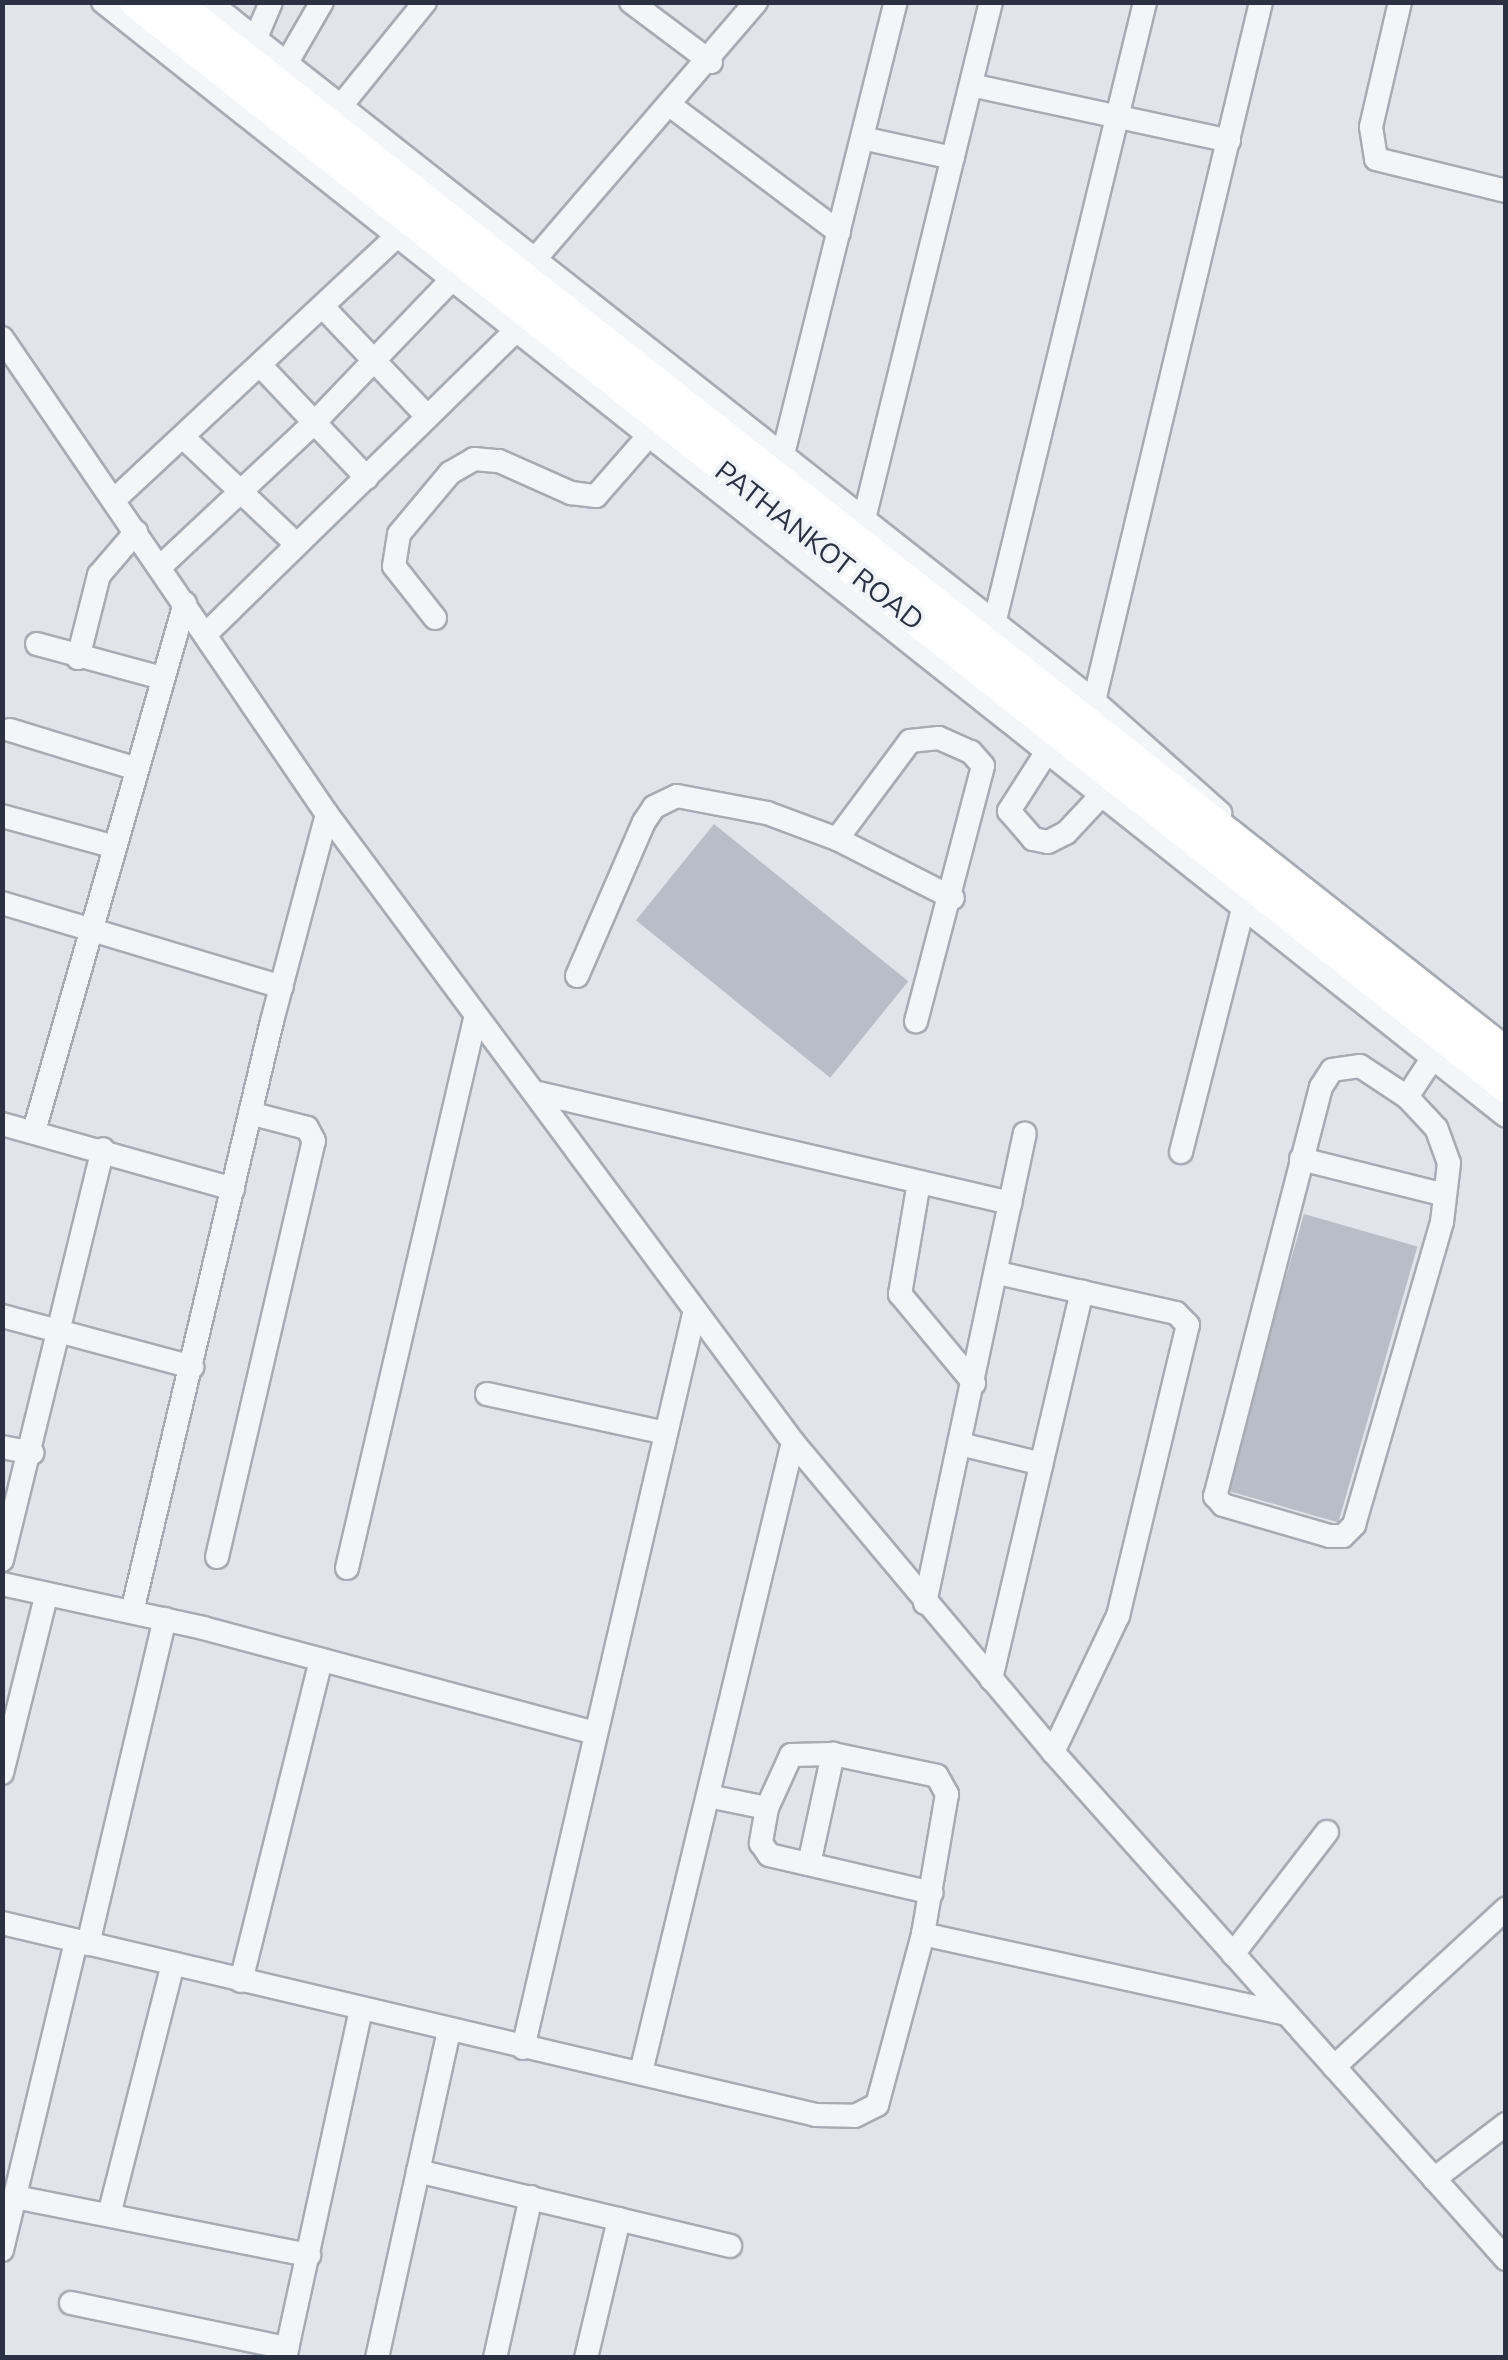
<!DOCTYPE html>
<style>
body{margin:0}
#map{position:relative;width:1508px;height:2360px;overflow:hidden;background:#e1e4ea;font-family:"Nunito Sans",sans-serif}
div>[style]{position:absolute}
[style*='--x']{left:calc(var(--x)*1px);top:calc(var(--y)*1px);width:calc(var(--w)*1px);rotate:calc(var(--a)*1deg)}
.building>*{inset:0;background:#b8bdc7;transform-origin:0 0}
.roads{filter:drop-shadow(2px 0 #a6abb4) drop-shadow(-2px 0 #a6abb4) drop-shadow(0 2px #a6abb4) drop-shadow(0 -2px #a6abb4)}
.minor>*{height:22px;margin:-11px;padding:0 11px;transform-origin:11px;border-radius:11px;background:#f3f5f8}
.highway>*{height:32px;margin:-16px;padding:0 16px;transform-origin:16px;border-radius:16px;background:#fff}
span{translate:-50% -50%;white-space:nowrap;text-align:center;line-height:1.15;-webkit-text-stroke:8px #f0f3f7;paint-order:stroke}
.street-label{font-size:28px;color:#293142}
.frame{position:absolute;inset:0;border:5px solid #293142;pointer-events:none}
</style>
<div id="map">
<div class="building">
<div style="left:714px;top:824px;width:250px;height:124px;rotate:39deg"></div>
<div style="left:1304px;top:1214px;width:118px;height:287px;rotate:16deg"></div>
</div>
<div class="roads">
<div class="minor">
<div style="--x:103;--y:2;--w:1791;--a:38.45"></div>
<div style="--x:209;--y:2;--w:1128;--a:38.3"></div>
<div style="--x:1094;--y:701;--w:169;--a:41.6"></div>
<div style="--x:631;--y:2;--w:100;--a:36.9"></div>
<div style="--x:1400;--y:2;--w:128;--a:103.1"></div>
<div style="--x:1371;--y:127;--w:32;--a:81"></div>
<div style="--x:1376;--y:159;--w:134;--a:13.8"></div>
<div style="--x:255;--y:40;--w:41;--a:-67.2"></div>
<div style="--x:286;--y:64;--w:72;--a:-59.9"></div>
<div style="--x:971;--y:85;--w:264;--a:12.2"></div>
<div style="--x:671;--y:106;--w:210;--a:36.9"></div>
<div style="--x:340;--y:107;--w:135;--a:-51"></div>
<div style="--x:862;--y:138;--w:93;--a:12.4"></div>
<div style="--x:535;--y:259;--w:339;--a:-49.3"></div>
<div style="--x:324;--y:308;--w:149;--a:46.4"></div>
<div style="--x:2;--y:338;--w:576;--a:55.68"></div>
<div style="--x:327;--y:814;--w:782;--a:53.42"></div>
<div style="--x:793;--y:1442;--w:405;--a:50"></div>
<div style="--x:1053;--y:1752;--w:680;--a:48.22"></div>
<div style="--x:261;--y:366;--w:154;--a:46.6"></div>
<div style="--x:183;--y:437;--w:156;--a:43.4"></div>
<div style="--x:782;--y:458;--w:470;--a:-76"></div>
<div style="--x:114;--y:500;--w:390;--a:-43"></div>
<div style="--x:863;--y:523;--w:536;--a:-76.2"></div>
<div style="--x:160;--y:567;--w:212;--a:-43.1"></div>
<div style="--x:315;--y:422;--w:197;--a:-46.2"></div>
<div style="--x:435;--y:618;--w:66;--a:-128.3"></div>
<div style="--x:394;--y:566;--w:32;--a:-81"></div>
<div style="--x:399;--y:534;--w:80;--a:-50.1"></div>
<div style="--x:450;--y:473;--w:28;--a:-30"></div>
<div style="--x:474;--y:459;--w:25;--a:5"></div>
<div style="--x:499;--y:461;--w:79;--a:24"></div>
<div style="--x:571;--y:493;--w:25;--a:7"></div>
<div style="--x:596;--y:496;--w:82;--a:-48.9"></div>
<div style="--x:994;--y:624;--w:640;--a:-76.35"></div>
<div style="--x:206;--y:634;--w:434;--a:-44.4"></div>
<div style="--x:37;--y:644;--w:130;--a:15.2"></div>
<div style="--x:78;--y:658;--w:86;--a:-75.8"></div>
<div style="--x:99;--y:575;--w:57;--a:-49.3"></div>
<div style="--x:1094;--y:701;--w:719;--a:-76.56"></div>
<div style="--x:10;--y:730;--w:133;--a:17.1"></div>
<div style="--x:1046;--y:753;--w:69;--a:122.5"></div>
<div style="--x:1009;--y:811;--w:37;--a:49"></div>
<div style="--x:1033;--y:839;--w:15;--a:11"></div>
<div style="--x:1048;--y:842;--w:20;--a:-27"></div>
<div style="--x:1066;--y:833;--w:63;--a:-46.9"></div>
<div style="--x:2;--y:816;--w:117;--a:15.3"></div>
<div style="--x:837;--y:839;--w:122;--a:-53.3"></div>
<div style="--x:910;--y:741;--w:29;--a:-6"></div>
<div style="--x:939;--y:738;--w:35;--a:24"></div>
<div style="--x:971;--y:752;--w:18;--a:49"></div>
<div style="--x:983;--y:766;--w:264;--a:104.7"></div>
<div style="--x:2;--y:903;--w:292;--a:16.7"></div>
<div style="--x:577;--y:976;--w:168;--a:-66.5"></div>
<div style="--x:644;--y:822;--w:18;--a:-56"></div>
<div style="--x:654;--y:807;--w:25;--a:-26"></div>
<div style="--x:677;--y:796;--w:92;--a:10.7"></div>
<div style="--x:767;--y:813;--w:75;--a:20.4"></div>
<div style="--x:837;--y:839;--w:130;--a:27"></div>
<div style="--x:538;--y:1093;--w:485;--a:13.1"></div>
<div style="--x:1407;--y:1097;--w:56;--a:-146.6"></div>
<div style="--x:1360;--y:1066;--w:28;--a:172"></div>
<div style="--x:1332;--y:1070;--w:20;--a:123"></div>
<div style="--x:1321;--y:1087;--w:423;--a:104.5"></div>
<div style="--x:1215;--y:1496;--w:12;--a:48"></div>
<div style="--x:1223;--y:1505;--w:111;--a:16.2"></div>
<div style="--x:1330;--y:1536;--w:13;--a:0"></div>
<div style="--x:1343;--y:1536;--w:16;--a:-45"></div>
<div style="--x:1354;--y:1525;--w:316;--a:-73.8"></div>
<div style="--x:1442;--y:1222;--w:59;--a:-83.2"></div>
<div style="--x:1449;--y:1163;--w:37;--a:-110"></div>
<div style="--x:1436;--y:1128;--w:42;--a:-133.1"></div>
<div style="--x:1407;--y:1097;--w:45;--a:-56.7"></div>
<div style="--x:2;--y:1124;--w:240;--a:15.7"></div>
<div style="--x:34;--y:1131;--w:549;--a:-74.04"></div>
<div style="--x:1181;--y:1152;--w:251;--a:-75.7"></div>
<div style="--x:1301;--y:1159;--w:148;--a:14"></div>
<div style="--x:919;--y:1182;--w:114;--a:99.6"></div>
<div style="--x:900;--y:1294;--w:116;--a:50.3"></div>
<div style="--x:2;--y:1316;--w:197;--a:15"></div>
<div style="--x:487;--y:1394;--w:183;--a:12.3"></div>
<div style="--x:960;--y:1444;--w:84;--a:13.7"></div>
<div style="--x:2;--y:1447;--w:31;--a:11"></div>
<div style="--x:217;--y:1557;--w:427;--a:-76.9"></div>
<div style="--x:314;--y:1141;--w:15;--a:-118"></div>
<div style="--x:307;--y:1128;--w:59;--a:-165.3"></div>
<div style="--x:2;--y:1560;--w:423;--a:-76.2"></div>
<div style="--x:347;--y:1568;--w:564;--a:-76.88"></div>
<div style="--x:2;--y:1584;--w:206;--a:12.3"></div>
<div style="--x:203;--y:1628;--w:406;--a:15"></div>
<div style="--x:925;--y:1603;--w:480;--a:-78"></div>
<div style="--x:132;--y:1612;--w:607;--a:-76.67"></div>
<div style="--x:272;--y:1021;--w:214;--a:-75.1"></div>
<div style="--x:991;--y:1679;--w:398;--a:-76.8"></div>
<div style="--x:1082;--y:1292;--w:86;--a:-167.3"></div>
<div style="--x:1053;--y:1752;--w:151;--a:-64.5"></div>
<div style="--x:1118;--y:1616;--w:299;--a:-76.5"></div>
<div style="--x:1188;--y:1325;--w:17;--a:-135"></div>
<div style="--x:1176;--y:1313;--w:96;--a:-167.4"></div>
<div style="--x:2;--y:1773;--w:181;--a:-76"></div>
<div style="--x:708;--y:1796;--w:60;--a:11.5"></div>
<div style="--x:767;--y:1808;--w:58;--a:-65.6"></div>
<div style="--x:791;--y:1755;--w:42;--a:-1.4"></div>
<div style="--x:767;--y:1808;--w:36;--a:100"></div>
<div style="--x:761;--y:1843;--w:14;--a:56"></div>
<div style="--x:769;--y:1855;--w:167;--a:13.1"></div>
<div style="--x:809;--y:1864;--w:113;--a:-77.7"></div>
<div style="--x:833;--y:1754;--w:106;--a:11.9"></div>
<div style="--x:937;--y:1776;--w:21;--a:61"></div>
<div style="--x:947;--y:1794;--w:142;--a:99.7"></div>
<div style="--x:2;--y:1923;--w:836;--a:13.27"></div>
<div style="--x:816;--y:2115;--w:39;--a:1"></div>
<div style="--x:855;--y:2116;--w:25;--a:-27"></div>
<div style="--x:877;--y:2105;--w:177;--a:-74.9"></div>
<div style="--x:923;--y:1934;--w:372;--a:12.4"></div>
<div style="--x:88;--y:1944;--w:334;--a:-76.7"></div>
<div style="--x:1233;--y:1954;--w:154;--a:-52.4"></div>
<div style="--x:241;--y:1981;--w:331;--a:-76"></div>
<div style="--x:523;--y:2048;--w:754;--a:-76.89"></div>
<div style="--x:1334;--y:2067;--w:234;--a:-42.6"></div>
<div style="--x:641;--y:2072;--w:648;--a:-76.44"></div>
<div style="--x:418;--y:2171;--w:321;--a:13.5"></div>
<div style="--x:1434;--y:2179;--w:91;--a:-37.4"></div>
<div style="--x:15;--y:2197;--w:300;--a:11.2"></div>
<div style="--x:109;--y:2215;--w:259;--a:-75.7"></div>
<div style="--x:2;--y:2250;--w:318;--a:-76.5"></div>
<div style="--x:71;--y:2303;--w:221;--a:11.8"></div>
<div style="--x:285;--y:2358;--w:356;--a:-77.7"></div>
<div style="--x:377;--y:2358;--w:335;--a:-77.6"></div>
<div style="--x:495;--y:2358;--w:165;--a:-77.4"></div>
<div style="--x:586;--y:2358;--w:143;--a:-76.6"></div>
</div>
<div class="highway">
<div style="--x:136;--y:2;--w:1747;--a:38.35"></div>
<div style="--x:173;--y:2;--w:1698;--a:38.28"></div>
</div>
</div>
<div class="street-label">
<span style="left:819px;top:546px;rotate:38deg">PATHANKOT ROAD</span>
</div>
<div class="frame"></div>
</div>
